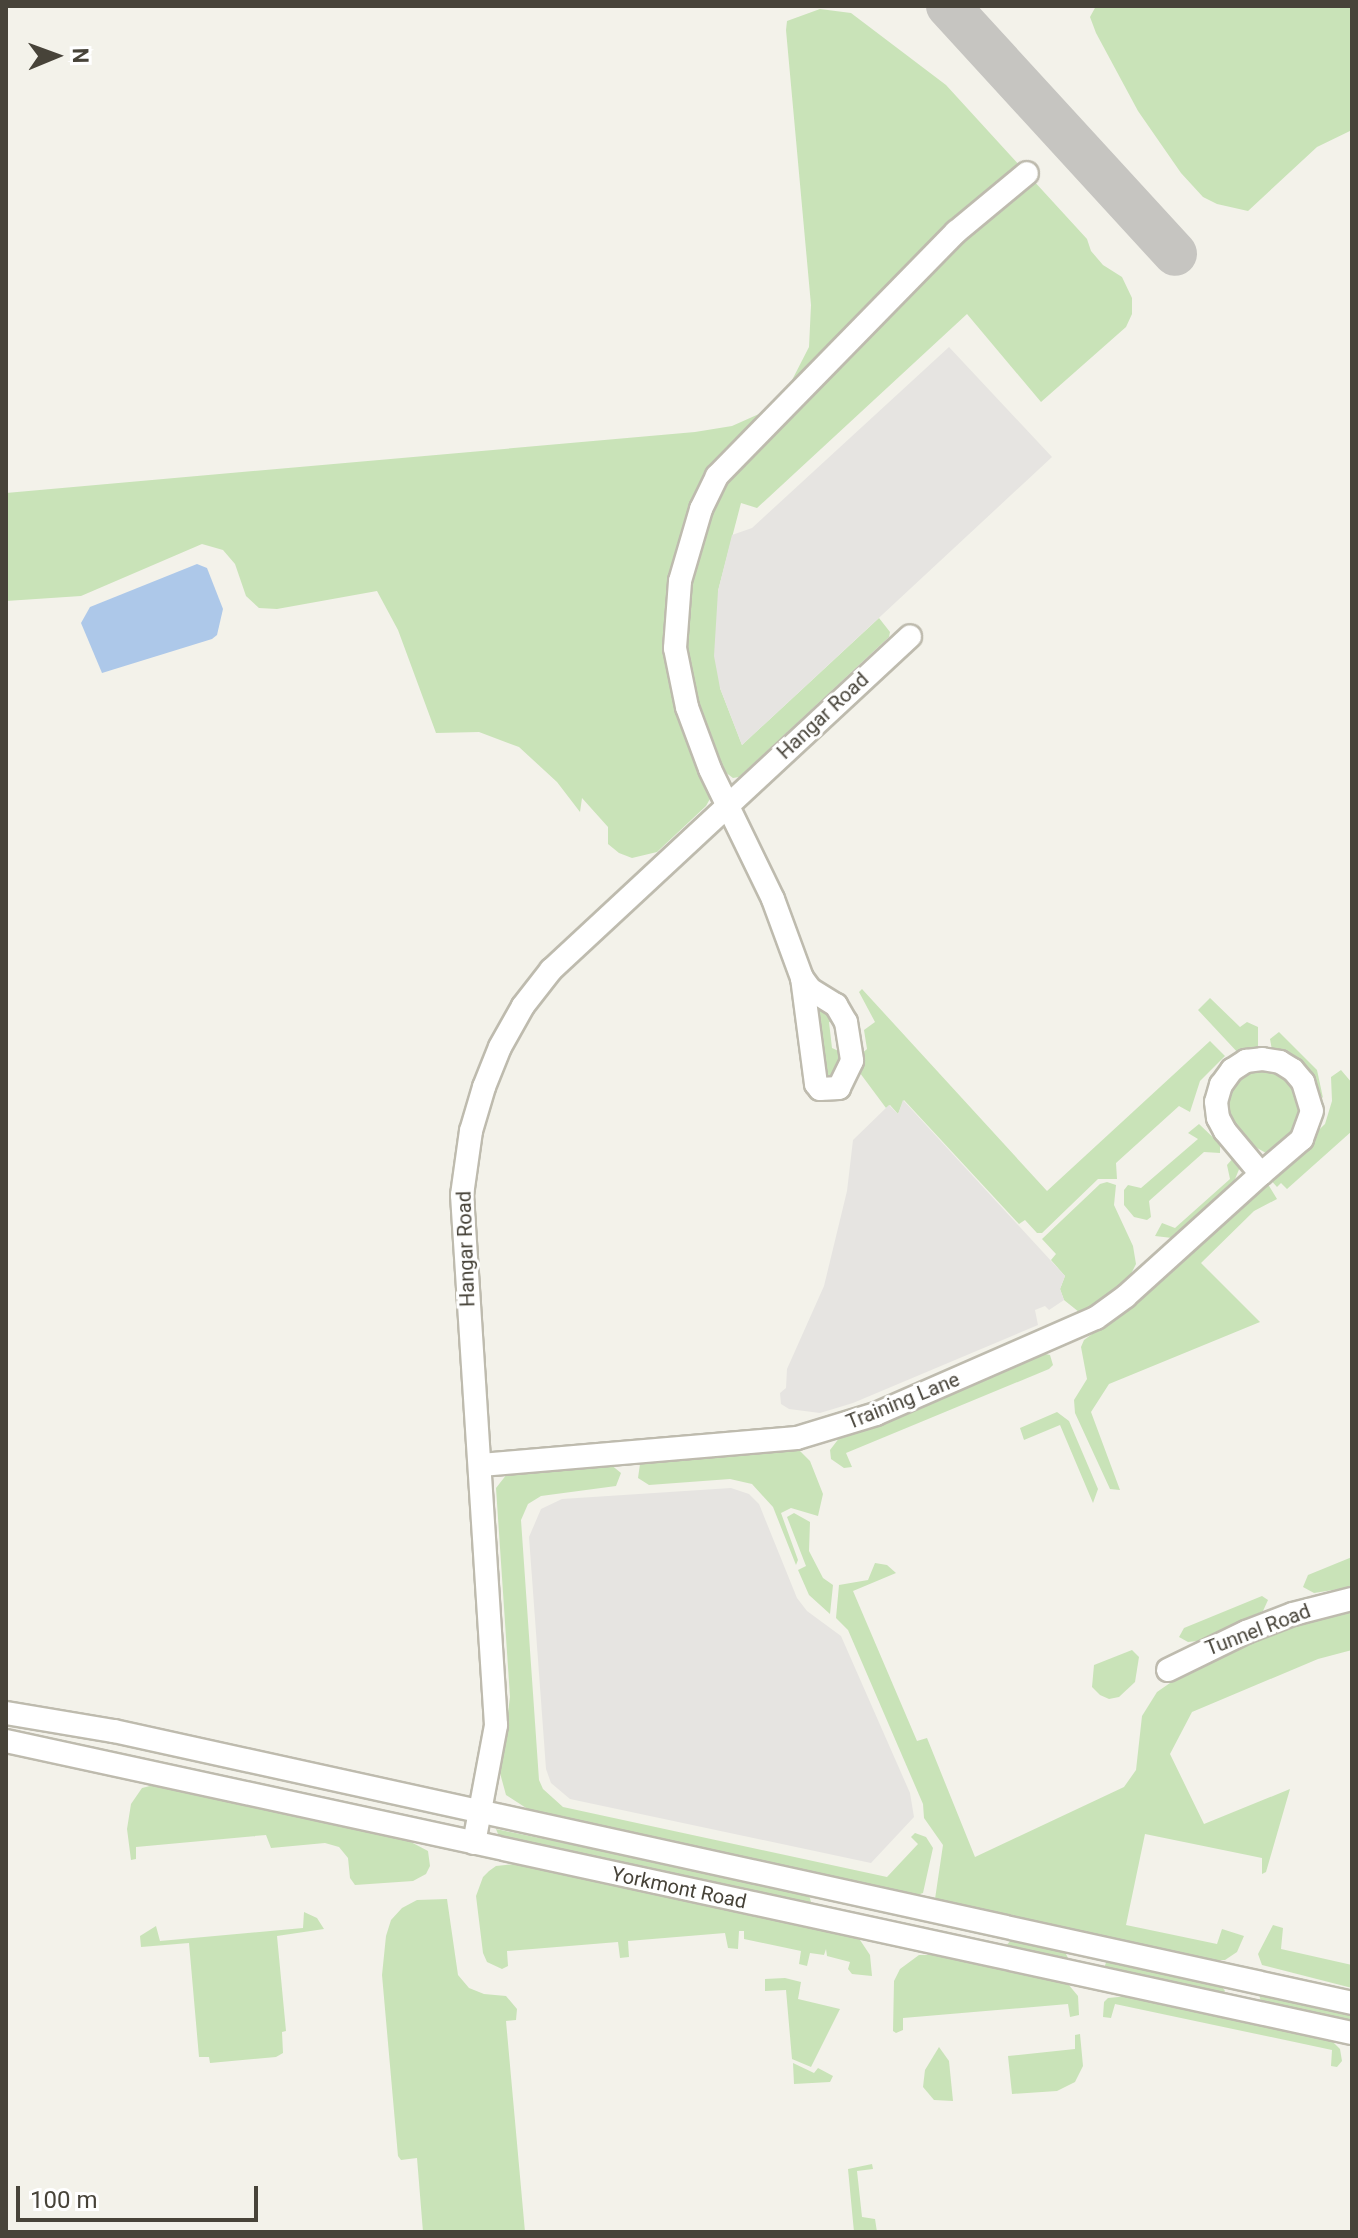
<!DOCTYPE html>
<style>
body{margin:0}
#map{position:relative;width:1358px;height:2238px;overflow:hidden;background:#f3f2ea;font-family:Roboto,sans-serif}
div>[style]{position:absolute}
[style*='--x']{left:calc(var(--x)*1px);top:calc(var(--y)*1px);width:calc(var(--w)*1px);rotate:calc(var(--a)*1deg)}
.green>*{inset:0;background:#c9e3b8}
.parking>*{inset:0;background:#e6e4e1}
.water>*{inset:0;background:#adc8e9}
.taxiway>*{height:44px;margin:-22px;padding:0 22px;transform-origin:22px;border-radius:22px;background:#c6c5c1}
.roads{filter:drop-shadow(2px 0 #bebbae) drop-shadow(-2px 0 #bebbae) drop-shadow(0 2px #bebbae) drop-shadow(0 -2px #bebbae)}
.minor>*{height:22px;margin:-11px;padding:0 11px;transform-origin:11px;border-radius:11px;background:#fff}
span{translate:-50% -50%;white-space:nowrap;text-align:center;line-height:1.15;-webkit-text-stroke:6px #fff;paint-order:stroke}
.street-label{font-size:20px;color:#474339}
.frame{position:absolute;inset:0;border:8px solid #474339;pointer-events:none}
.north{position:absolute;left:16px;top:16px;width:80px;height:80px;-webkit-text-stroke:6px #fff;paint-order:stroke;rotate:89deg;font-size:22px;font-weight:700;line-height:32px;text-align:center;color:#474339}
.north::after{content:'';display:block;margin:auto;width:28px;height:36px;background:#474339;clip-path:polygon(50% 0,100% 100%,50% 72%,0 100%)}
.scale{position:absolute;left:16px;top:2186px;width:242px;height:36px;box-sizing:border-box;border:4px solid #474339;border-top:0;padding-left:10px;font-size:24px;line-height:28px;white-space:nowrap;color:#474339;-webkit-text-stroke:6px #fff;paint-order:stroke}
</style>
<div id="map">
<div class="green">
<div style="clip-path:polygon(1096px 6px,1352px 6px,1352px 130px,1317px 147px,1248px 211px,1217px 204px,1203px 197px,1181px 173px,1138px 111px,1096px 33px,1090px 17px)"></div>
<div style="clip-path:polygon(820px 9px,851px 13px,946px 85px,1087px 239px,1091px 251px,1103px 265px,1122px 277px,1132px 298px,1132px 314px,1126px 327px,1041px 402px,967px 314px,757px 508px,741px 503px,718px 591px,720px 688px,742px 745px,879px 618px,890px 632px,889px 637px,739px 777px,733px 778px,721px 769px,697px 704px,684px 638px,692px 564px,720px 496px,698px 490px,673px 581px,712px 795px,706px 806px,657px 852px,632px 858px,619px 853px,608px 844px,608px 827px,582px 798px,580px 812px,557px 782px,519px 747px,479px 732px,436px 733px,398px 630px,377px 591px,277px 609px,259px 608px,246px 596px,235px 564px,223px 550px,202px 544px,81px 596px,6px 601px,6px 493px,695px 432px,732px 426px,759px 414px,790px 384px,809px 347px,811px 305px,786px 30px,787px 21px)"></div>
<div style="clip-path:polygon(862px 989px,1047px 1191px,1210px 1041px,1225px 1056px,1200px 1081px,1190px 1112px,1179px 1106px,1116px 1163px,1117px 1179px,1098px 1179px,1042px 1233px,1037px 1233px,1025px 1220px,1019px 1224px,904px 1100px,898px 1114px,890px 1105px,886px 1108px,857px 1069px,859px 1056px,867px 1049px,864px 1030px,875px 1022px,859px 992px)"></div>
<div style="clip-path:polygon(1210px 998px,1240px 1027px,1247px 1022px,1258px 1027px,1258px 1049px,1240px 1055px,1198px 1010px)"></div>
<div style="clip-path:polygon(823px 1004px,838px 1024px,829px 1022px,832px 1048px,843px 1053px,841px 1074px,825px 1081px,817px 1010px)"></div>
<div style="clip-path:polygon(1279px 1032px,1317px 1070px,1323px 1098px,1272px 1050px,1270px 1039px)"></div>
<div style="clip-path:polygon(1261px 1067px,1285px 1074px,1301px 1096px,1301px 1126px,1278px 1153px,1266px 1153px,1248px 1143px,1226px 1115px,1225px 1100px,1238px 1075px)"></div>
<div style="clip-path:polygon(1341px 1070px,1352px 1083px,1352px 1131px,1287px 1189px,1281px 1183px,1277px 1187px,1269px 1178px,1325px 1124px,1332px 1101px,1331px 1077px)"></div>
<div style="clip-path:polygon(1199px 1124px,1220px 1144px,1220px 1153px,1204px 1152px,1149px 1201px,1151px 1217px,1147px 1220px,1134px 1217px,1124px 1205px,1124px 1190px,1128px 1185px,1141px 1188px,1198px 1139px,1188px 1133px)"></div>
<div style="clip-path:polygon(1234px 1157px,1239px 1160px,1240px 1167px,1233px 1184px,1180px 1233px,1172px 1238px,1155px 1236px,1162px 1223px,1175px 1228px,1230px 1179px,1227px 1165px)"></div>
<div style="clip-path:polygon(1266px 1181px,1277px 1199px,1254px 1211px,1201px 1263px,1260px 1322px,1109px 1384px,1091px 1412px,1120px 1490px,1110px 1489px,1075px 1413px,1074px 1400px,1087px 1379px,1081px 1347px,1084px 1340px,1118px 1315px)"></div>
<div style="clip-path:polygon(1107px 1182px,1116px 1185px,1114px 1205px,1133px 1246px,1136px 1264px,1126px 1284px,1087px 1312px,1079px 1312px,1064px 1300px,1060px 1289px,1065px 1276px,1051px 1260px,1056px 1254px,1042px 1239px,1100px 1184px)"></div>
<div style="clip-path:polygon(1041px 1353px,1050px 1355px,1053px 1365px,1049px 1369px,846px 1453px,852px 1467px,844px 1468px,831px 1459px,830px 1450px,840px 1437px)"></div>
<div style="clip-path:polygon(1057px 1412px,1069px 1421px,1098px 1489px,1093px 1503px,1060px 1425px,1024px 1440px,1020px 1428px)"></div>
<div style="clip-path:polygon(799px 1450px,810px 1461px,823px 1494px,818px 1516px,791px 1508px,781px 1513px,798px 1560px,796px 1565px,773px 1507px,752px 1484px,730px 1479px,649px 1485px,638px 1478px,640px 1464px,647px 1461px)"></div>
<div style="clip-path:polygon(610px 1464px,621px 1473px,616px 1486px,541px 1496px,528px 1504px,521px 1520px,539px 1780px,543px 1789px,563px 1807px,887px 1877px,918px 1844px,911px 1837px,915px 1833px,926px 1837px,933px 1848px,923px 1893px,914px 1896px,537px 1815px,506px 1795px,500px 1773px,510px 1697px,496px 1488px,507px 1474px,517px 1471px)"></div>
<div style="clip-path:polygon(794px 1513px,810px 1522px,809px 1551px,823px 1578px,833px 1585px,830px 1614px,809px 1595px,798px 1570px,806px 1566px,787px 1517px)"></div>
<div style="clip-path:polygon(1352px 1557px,1352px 1587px,1314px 1593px,1303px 1587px,1308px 1575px)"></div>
<div style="clip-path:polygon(875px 1563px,887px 1565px,896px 1573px,853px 1591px,917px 1741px,927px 1738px,975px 1857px,1124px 1787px,1136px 1770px,1142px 1716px,1157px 1692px,1170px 1683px,1228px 1651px,1285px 1628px,1352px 1610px,1352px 1650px,1318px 1659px,1192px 1712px,1170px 1754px,1204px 1824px,1290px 1789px,1266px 1872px,1262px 1874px,1262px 1858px,1145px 1834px,1126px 1925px,1217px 1944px,1222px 1929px,1244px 1936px,1237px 1952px,1225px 1960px,1212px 1960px,935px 1899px,943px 1845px,924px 1818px,923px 1804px,848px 1630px,836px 1618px,839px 1585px,868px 1580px)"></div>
<div style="clip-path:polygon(1262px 1596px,1268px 1600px,1263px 1611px,1198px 1641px,1188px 1642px,1179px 1637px,1184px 1628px)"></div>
<div style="clip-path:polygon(1132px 1650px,1139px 1657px,1135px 1682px,1119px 1697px,1109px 1699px,1100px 1695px,1092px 1687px,1094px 1665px)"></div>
<div style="clip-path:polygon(154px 1785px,409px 1841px,428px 1851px,430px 1866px,426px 1874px,413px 1881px,355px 1885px,350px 1878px,348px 1858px,339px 1847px,325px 1843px,271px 1848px,266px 1835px,136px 1847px,136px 1859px,131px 1860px,127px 1829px,131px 1804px,142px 1788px)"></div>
<div style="clip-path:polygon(496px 1829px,801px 1892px,809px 1895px,811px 1902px,808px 1906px,500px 1839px)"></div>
<div style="clip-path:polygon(515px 1864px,852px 1936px,860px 1940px,870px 1955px,872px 1976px,852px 1974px,848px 1969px,850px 1962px,827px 1956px,826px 1949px,824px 1955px,810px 1953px,807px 1966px,799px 1964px,801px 1951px,744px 1939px,744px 1931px,739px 1931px,738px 1949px,728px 1948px,725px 1933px,628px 1941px,629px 1957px,620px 1958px,618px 1942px,507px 1951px,508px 1966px,502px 1969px,487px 1962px,483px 1953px,476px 1896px,483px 1877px,489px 1871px,496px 1866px)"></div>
<div style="clip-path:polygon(447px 1899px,458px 1975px,469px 1988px,484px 1994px,506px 1996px,517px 2009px,516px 2020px,506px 2021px,525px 2232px,423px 2232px,417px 2158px,401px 2160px,398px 2156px,382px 1975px,386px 1936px,391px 1920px,402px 1908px,417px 1900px)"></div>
<div style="clip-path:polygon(304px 1912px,317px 1918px,324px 1929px,277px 1936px,286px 2031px,282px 2032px,283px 2053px,276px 2057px,210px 2063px,209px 2057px,199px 2057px,189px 1943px,141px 1947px,140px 1936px,156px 1926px,160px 1941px,303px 1928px)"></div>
<div style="clip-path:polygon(1273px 1925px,1283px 1928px,1281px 1949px,1352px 1965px,1352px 1988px,1262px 1965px,1258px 1954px)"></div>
<div style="clip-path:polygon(1012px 1939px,1064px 1950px,1068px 1958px,1064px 1962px,1005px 1947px)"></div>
<div style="clip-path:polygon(919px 1955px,935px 1955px,1068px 1984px,1078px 1996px,1079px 2015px,1070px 2017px,1068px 2004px,903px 2018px,903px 2030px,896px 2033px,893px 2031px,894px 1981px,900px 1969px)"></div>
<div style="clip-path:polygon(1107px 1960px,1220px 1984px,1225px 1991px,1222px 1995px,1104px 1968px)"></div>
<div style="clip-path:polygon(785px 1978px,801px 1982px,798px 1999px,840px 2009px,811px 2067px,792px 2059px,786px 1990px,765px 1991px,765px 1979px)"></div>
<div style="clip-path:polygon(1263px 1992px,1352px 2011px,1352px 2025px,1261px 2002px,1259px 1994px)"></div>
<div style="clip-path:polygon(1129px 1996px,1331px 2040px,1340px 2049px,1342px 2061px,1337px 2067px,1331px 2066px,1332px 2050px,1115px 2004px,1111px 2018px,1103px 2017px,1104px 2002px,1108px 1998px)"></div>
<div style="clip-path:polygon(1080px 2034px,1083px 2066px,1075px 2082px,1057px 2091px,1012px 2094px,1008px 2056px,1075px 2049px,1075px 2035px)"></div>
<div style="clip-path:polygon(939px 2047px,949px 2061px,953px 2101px,934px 2100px,923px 2087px,925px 2070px)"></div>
<div style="clip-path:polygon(793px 2063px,814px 2073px,818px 2068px,833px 2076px,830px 2082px,794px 2084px)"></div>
<div style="clip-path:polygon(872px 2164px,873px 2169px,857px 2171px,862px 2217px,875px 2219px,877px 2232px,854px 2232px,848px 2169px)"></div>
</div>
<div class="parking">
<div style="clip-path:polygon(949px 347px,1052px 457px,742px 745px,720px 688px,714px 656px,718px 591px,732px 535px,752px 528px)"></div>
<div style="clip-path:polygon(903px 1100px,1065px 1276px,1060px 1289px,1064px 1300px,1049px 1310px,1045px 1306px,1035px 1310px,1038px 1325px,853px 1403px,820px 1413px,789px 1409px,781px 1404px,780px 1393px,786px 1388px,787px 1369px,824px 1286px,847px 1191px,853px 1140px,889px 1105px,898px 1114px)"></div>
<div style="clip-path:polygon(731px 1488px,749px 1494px,759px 1504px,797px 1598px,807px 1611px,841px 1636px,910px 1793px,914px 1817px,871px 1863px,570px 1799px,551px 1783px,546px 1769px,529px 1537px,541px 1509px,562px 1499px)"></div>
</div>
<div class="water">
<div style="clip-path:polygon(197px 564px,207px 568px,223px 609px,217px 635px,212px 639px,102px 673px,81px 623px,90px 607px)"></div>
</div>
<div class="taxiway">
<div style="--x:948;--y:6;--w:336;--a:47.5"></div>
</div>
<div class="roads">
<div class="minor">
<div style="--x:802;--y:978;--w:14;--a:54"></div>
<div style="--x:810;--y:989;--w:31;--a:32"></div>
<div style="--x:836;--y:1005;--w:20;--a:60"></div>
<div style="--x:846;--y:1022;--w:39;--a:81"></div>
<div style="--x:852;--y:1061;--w:30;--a:116"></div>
<div style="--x:839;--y:1088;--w:19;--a:177"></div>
<div style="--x:820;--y:1089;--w:6;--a:-129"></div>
<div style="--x:816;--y:1084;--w:107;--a:-97.5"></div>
<div style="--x:802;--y:978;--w:84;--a:-110.2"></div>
<div style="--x:773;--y:899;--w:144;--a:-115.9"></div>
<div style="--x:710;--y:769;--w:66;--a:-110.4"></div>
<div style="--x:687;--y:707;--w:60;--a:-101.5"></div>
<div style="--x:675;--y:648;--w:67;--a:-85.7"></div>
<div style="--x:680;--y:581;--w:75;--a:-73.7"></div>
<div style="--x:701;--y:509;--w:37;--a:-64"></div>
<div style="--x:717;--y:476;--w:342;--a:-45.6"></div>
<div style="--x:956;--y:232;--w:92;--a:-39.7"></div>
<div style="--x:1262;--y:1059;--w:18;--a:9"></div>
<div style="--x:1280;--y:1062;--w:15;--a:32"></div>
<div style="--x:1293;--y:1070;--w:16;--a:50"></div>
<div style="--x:1303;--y:1082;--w:30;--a:73"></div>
<div style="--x:1312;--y:1111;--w:30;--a:110"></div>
<div style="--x:1302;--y:1139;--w:54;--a:139.5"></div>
<div style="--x:1261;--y:1174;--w:56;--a:-129.9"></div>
<div style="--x:1225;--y:1131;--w:15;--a:-118"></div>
<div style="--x:1218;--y:1118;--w:16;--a:-97"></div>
<div style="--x:1216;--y:1102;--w:18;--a:-74"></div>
<div style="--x:1221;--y:1085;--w:19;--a:-54"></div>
<div style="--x:1232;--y:1070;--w:17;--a:-33"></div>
<div style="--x:1246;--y:1061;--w:16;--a:-7"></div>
<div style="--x:481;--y:1465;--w:317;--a:-4.9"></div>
<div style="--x:797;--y:1438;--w:83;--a:-16.9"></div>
<div style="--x:876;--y:1414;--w:240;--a:-23.6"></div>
<div style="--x:1096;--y:1318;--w:37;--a:-36"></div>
<div style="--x:1126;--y:1296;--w:182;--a:-42.1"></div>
<div style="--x:1168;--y:1670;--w:87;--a:-26"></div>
<div style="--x:1246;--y:1632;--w:50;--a:-21"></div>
<div style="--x:1293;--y:1614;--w:61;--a:-14.3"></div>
<div style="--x:6;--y:1713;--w:109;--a:9.5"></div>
<div style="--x:114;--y:1731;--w:1268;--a:12.39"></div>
<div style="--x:6;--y:1741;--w:1377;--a:12.24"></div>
<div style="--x:474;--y:1843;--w:120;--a:-79.4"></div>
<div style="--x:496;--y:1725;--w:531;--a:-93.67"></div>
<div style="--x:462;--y:1195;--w:65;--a:-82"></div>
<div style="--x:471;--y:1131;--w:46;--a:-73.5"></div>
<div style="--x:484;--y:1087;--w:43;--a:-68.2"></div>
<div style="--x:500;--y:1047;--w:47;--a:-60.7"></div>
<div style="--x:523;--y:1006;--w:46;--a:-52.1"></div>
<div style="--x:551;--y:970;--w:490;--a:-42.9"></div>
</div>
</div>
<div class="street-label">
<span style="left:823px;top:716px;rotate:-43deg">Hangar Road</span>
<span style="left:466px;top:1249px;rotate:-92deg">Hangar Road</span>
<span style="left:903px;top:1401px;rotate:-22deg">Training Lane</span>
<span style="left:1258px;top:1630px;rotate:-21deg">Tunnel Road</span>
<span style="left:679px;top:1888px;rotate:12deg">Yorkmont Road</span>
</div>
<div class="frame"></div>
<div class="north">N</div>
<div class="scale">100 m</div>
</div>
